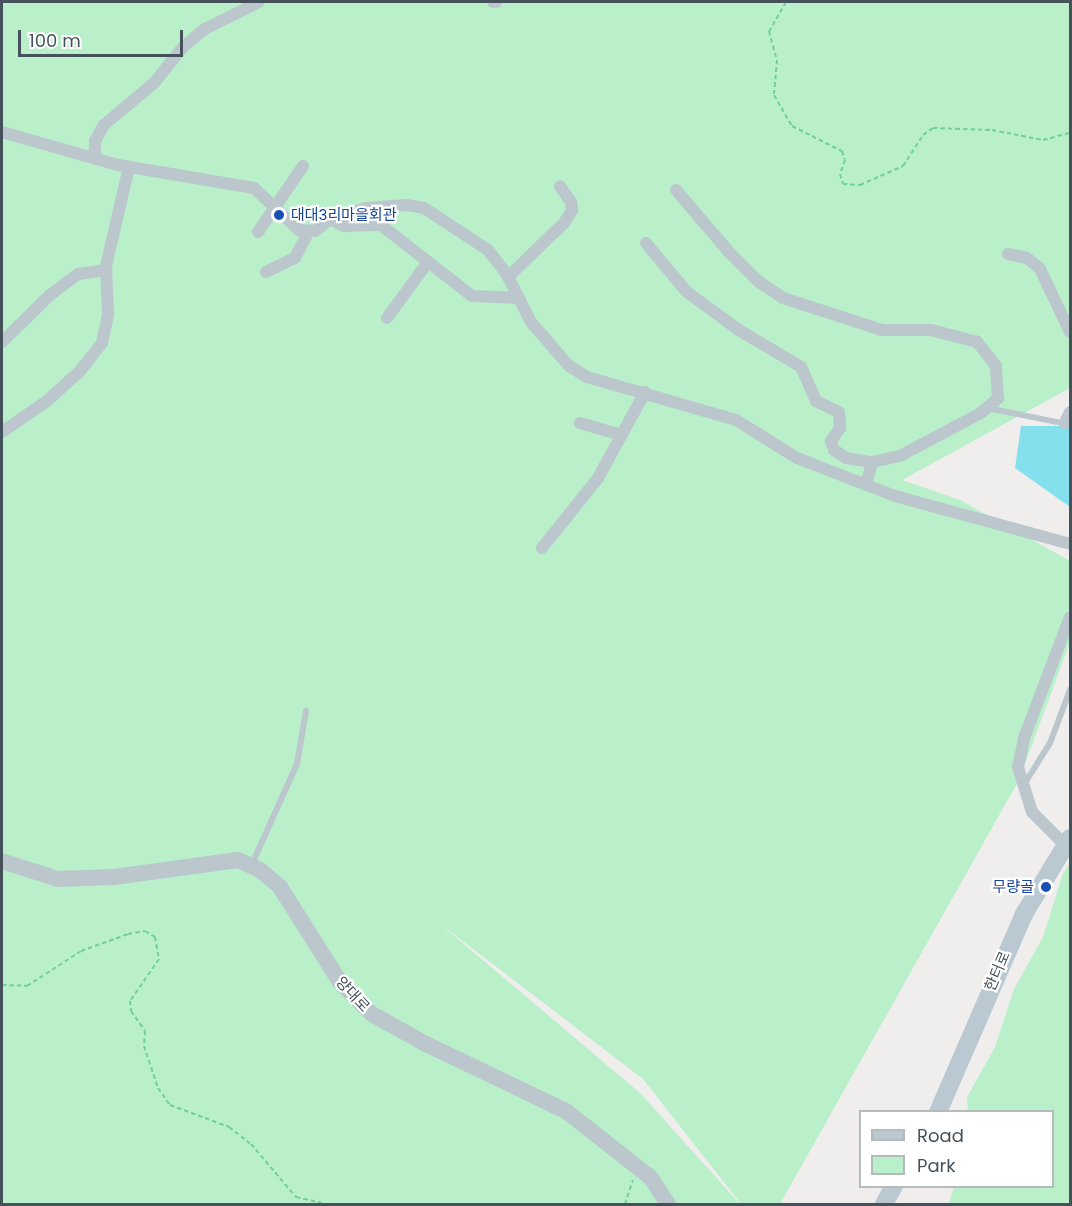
<!DOCTYPE html>
<meta charset="utf-8">
<style>
body{margin:0}
#map{position:relative;width:1072px;height:1206px;overflow:hidden;background:#f0eded;font-family:Poppins,"Noto Sans KR",sans-serif}
div>[style]{position:absolute}
[style*='--x']{left:calc(var(--x)*1px);top:calc(var(--y)*1px);width:calc(var(--w)*1px);rotate:calc(var(--a)*1deg)}
.green>*{inset:0;background:#b9f0ca}
.water>*{inset:0;background:#85e0ee}
.path>*{height:2px;margin-top:-1px;transform-origin:0;background:repeating-linear-gradient(90deg,#71cf99 0 4.5px,transparent 0 7.5px)}
.service>*{height:6px;margin:-3px;padding:0 3px;transform-origin:3px;border-radius:3px;background:#bbc6cd}
.minor>*{height:12px;margin:-6px;padding:0 6px;transform-origin:6px;border-radius:6px;background:#bbc6cd}
.tertiary>*{height:16px;margin:-8px;padding:0 8px;transform-origin:8px;border-radius:8px;background:#bbc6cd}
.secondary>*{height:18px;margin:-9px;padding:0 9px;transform-origin:9px;border-radius:9px;background:#bac8d2}
.dots>*{width:16px;height:16px;translate:-50% -50%;box-sizing:border-box;border:3px solid #fff;border-radius:50%}
span{translate:-50% -50%;white-space:nowrap;text-align:center;line-height:1.15;-webkit-text-stroke:4.5px #fff;paint-order:stroke}
.transit-label{font-size:15px;color:#164399}
.left{translate:0 -50%;text-align:left}
.right{translate:-100% -50%;text-align:right}
.street-label{font-size:15px;color:#45525b}
.frame{position:absolute;inset:0;border:3px solid #45525b;pointer-events:none}
.legend{position:absolute;left:859px;top:1110px;width:195px;height:78px;box-sizing:border-box;background:#fff;border:2px solid #b5babd;margin:0;padding:8px 10px;list-style:none;font-size:18px;color:#45525b}
.legend li{display:flex;align-items:center;gap:12px;height:30px}
.legend b{width:30px;border:2px solid #b5babd}
.scale{position:absolute;left:18px;top:30px;width:165px;height:27px;box-sizing:border-box;border:3px solid #45525b;border-top:0;padding-left:8px;font-size:18px;line-height:21px;white-space:nowrap;color:#45525b;-webkit-text-stroke:4px #fff;paint-order:stroke}
</style>
<div id="map">
<div class="green">
<div style="clip-path:polygon(2px 2px,1070px 2px,1070px 388px,902px 480px,960px 500px,1070px 561px,1070px 642px,1019px 780px,780px 1204px,741px 1204px,643px 1079px,439px 923px,640px 1093px,740px 1204px,2px 1204px)"></div>
<div style="clip-path:polygon(1070px 863px,1070px 1204px,949px 1204px,954px 1187px,1052px 1186px,1052px 1112px,968px 1111px,967px 1097px,995px 1047px,1014px 989px,1043px 937px,1063px 873px)"></div>
</div>
<div class="water">
<div style="clip-path:polygon(1021px 426px,1070px 426px,1070px 507px,1015px 468px)"></div>
</div>
<div class="path">
<div style="--x:786;--y:2;--w:34;--a:120"></div>
<div style="--x:769;--y:31;--w:30;--a:75"></div>
<div style="--x:777;--y:60;--w:35;--a:95"></div>
<div style="--x:774;--y:95;--w:36;--a:60"></div>
<div style="--x:792;--y:126;--w:56;--a:26.6"></div>
<div style="--x:842;--y:151;--w:9;--a:72"></div>
<div style="--x:845;--y:160;--w:15;--a:110"></div>
<div style="--x:840;--y:174;--w:10;--a:73"></div>
<div style="--x:843;--y:184;--w:17;--a:3"></div>
<div style="--x:860;--y:185;--w:47;--a:-23.8"></div>
<div style="--x:903;--y:166;--w:37;--a:-57"></div>
<div style="--x:923;--y:135;--w:12;--a:-35"></div>
<div style="--x:933;--y:128;--w:59;--a:1.9"></div>
<div style="--x:992;--y:130;--w:52;--a:11.1"></div>
<div style="--x:1043;--y:140;--w:28;--a:-15"></div>
<div style="--x:2;--y:985;--w:25;--a:2"></div>
<div style="--x:27;--y:986;--w:64;--a:-32.9"></div>
<div style="--x:81;--y:951;--w:50;--a:-19.9"></div>
<div style="--x:128;--y:934;--w:17;--a:-10"></div>
<div style="--x:145;--y:931;--w:12;--a:31"></div>
<div style="--x:155;--y:937;--w:22;--a:80"></div>
<div style="--x:159;--y:959;--w:51;--a:124.6"></div>
<div style="--x:130;--y:1001;--w:10;--a:84"></div>
<div style="--x:131;--y:1011;--w:24;--a:55"></div>
<div style="--x:145;--y:1031;--w:15;--a:94"></div>
<div style="--x:144;--y:1046;--w:44;--a:71.6"></div>
<div style="--x:158;--y:1088;--w:21;--a:55"></div>
<div style="--x:170;--y:1105;--w:63;--a:20.4"></div>
<div style="--x:229;--y:1127;--w:28;--a:38"></div>
<div style="--x:251;--y:1144;--w:70;--a:49.7"></div>
<div style="--x:296;--y:1197;--w:31;--a:13"></div>
<div style="--x:625;--y:1204;--w:25;--a:-72"></div>
</div>
<div class="service">
<div style="--x:987;--y:408;--w:82;--a:11.3"></div>
<div style="--x:1025;--y:783;--w:47;--a:-58"></div>
<div style="--x:1050;--y:743;--w:57;--a:-69.3"></div>
<div style="--x:252;--y:864;--w:110;--a:-65.8"></div>
<div style="--x:297;--y:764;--w:54;--a:-80.4"></div>
</div>
<div class="minor">
<div style="--x:493;--y:2;--w:3;--a:0"></div>
<div style="--x:2;--y:132;--w:121;--a:15.9"></div>
<div style="--x:118;--y:165;--w:138;--a:9.6"></div>
<div style="--x:254;--y:188;--w:62;--a:43"></div>
<div style="--x:299;--y:230;--w:16;--a:4"></div>
<div style="--x:315;--y:231;--w:19;--a:-39"></div>
<div style="--x:330;--y:219;--w:37;--a:-17"></div>
<div style="--x:365;--y:208;--w:41;--a:-4.2"></div>
<div style="--x:406;--y:205;--w:18;--a:9"></div>
<div style="--x:424;--y:208;--w:77;--a:33.3"></div>
<div style="--x:488;--y:250;--w:29;--a:52"></div>
<div style="--x:506;--y:273;--w:55;--a:63"></div>
<div style="--x:531;--y:322;--w:58;--a:49.2"></div>
<div style="--x:569;--y:366;--w:21;--a:31"></div>
<div style="--x:587;--y:377;--w:155;--a:16.1"></div>
<div style="--x:736;--y:420;--w:72;--a:31.9"></div>
<div style="--x:797;--y:458;--w:105;--a:21.2"></div>
<div style="--x:895;--y:496;--w:181;--a:15.3"></div>
<div style="--x:95;--y:159;--w:18;--a:-90"></div>
<div style="--x:95;--y:141;--w:18;--a:-61"></div>
<div style="--x:104;--y:125;--w:65;--a:-40"></div>
<div style="--x:154;--y:83;--w:45;--a:-51.3"></div>
<div style="--x:182;--y:48;--w:30;--a:-40"></div>
<div style="--x:205;--y:29;--w:60;--a:-26.6"></div>
<div style="--x:330;--y:219;--w:16;--a:27"></div>
<div style="--x:344;--y:226;--w:37;--a:-2"></div>
<div style="--x:381;--y:225;--w:115;--a:38"></div>
<div style="--x:472;--y:296;--w:47;--a:2.4"></div>
<div style="--x:258;--y:232;--w:80;--a:-55.7"></div>
<div style="--x:646;--y:243;--w:64;--a:50.1"></div>
<div style="--x:687;--y:292;--w:64;--a:36.2"></div>
<div style="--x:739;--y:330;--w:72;--a:30.8"></div>
<div style="--x:801;--y:367;--w:37;--a:66"></div>
<div style="--x:816;--y:401;--w:25;--a:26"></div>
<div style="--x:839;--y:412;--w:16;--a:86"></div>
<div style="--x:840;--y:428;--w:16;--a:125"></div>
<div style="--x:831;--y:441;--w:9;--a:72"></div>
<div style="--x:834;--y:450;--w:14;--a:34"></div>
<div style="--x:846;--y:458;--w:26;--a:9"></div>
<div style="--x:872;--y:462;--w:29;--a:-12"></div>
<div style="--x:900;--y:456;--w:92;--a:-28"></div>
<div style="--x:981;--y:413;--w:23;--a:-41"></div>
<div style="--x:998;--y:398;--w:32;--a:-94"></div>
<div style="--x:996;--y:366;--w:31;--a:-128"></div>
<div style="--x:977;--y:342;--w:48;--a:-165.4"></div>
<div style="--x:931;--y:330;--w:49;--a:180"></div>
<div style="--x:882;--y:330;--w:104;--a:-162.1"></div>
<div style="--x:783;--y:298;--w:29;--a:-146"></div>
<div style="--x:759;--y:282;--w:44;--a:-135"></div>
<div style="--x:728;--y:251;--w:80;--a:-130.4"></div>
<div style="--x:1008;--y:254;--w:19;--a:12"></div>
<div style="--x:1027;--y:258;--w:17;--a:40"></div>
<div style="--x:1040;--y:269;--w:70;--a:64.5"></div>
<div style="--x:266;--y:272;--w:32;--a:-26"></div>
<div style="--x:295;--y:258;--w:31;--a:-63"></div>
<div style="--x:508;--y:277;--w:78;--a:-44"></div>
<div style="--x:564;--y:223;--w:15;--a:-58"></div>
<div style="--x:572;--y:210;--w:8;--a:-97"></div>
<div style="--x:571;--y:202;--w:19;--a:-125"></div>
<div style="--x:387;--y:318;--w:69;--a:-53.8"></div>
<div style="--x:2;--y:342;--w:67;--a:-44.4"></div>
<div style="--x:50;--y:295;--w:35;--a:-37"></div>
<div style="--x:78;--y:274;--w:29;--a:-8"></div>
<div style="--x:580;--y:423;--w:43;--a:16.3"></div>
<div style="--x:1065;--y:423;--w:12;--a:-66"></div>
<div style="--x:2;--y:432;--w:55;--a:-34.6"></div>
<div style="--x:47;--y:401;--w:45;--a:-42.3"></div>
<div style="--x:80;--y:371;--w:36;--a:-52"></div>
<div style="--x:102;--y:343;--w:30;--a:-78"></div>
<div style="--x:108;--y:314;--w:48;--a:-92.4"></div>
<div style="--x:106;--y:266;--w:102;--a:-76.9"></div>
<div style="--x:866;--y:485;--w:24;--a:-75"></div>
<div style="--x:542;--y:548;--w:90;--a:-51.3"></div>
<div style="--x:598;--y:478;--w:98;--a:-61.3"></div>
<div style="--x:1065;--y:845;--w:47;--a:-135"></div>
<div style="--x:1032;--y:812;--w:47;--a:-107.3"></div>
<div style="--x:1018;--y:767;--w:30;--a:-78"></div>
<div style="--x:1024;--y:738;--w:129;--a:-69.2"></div>
</div>
<div class="tertiary">
<div style="--x:2;--y:861;--w:59;--a:17.8"></div>
<div style="--x:58;--y:879;--w:56;--a:-2"></div>
<div style="--x:114;--y:877;--w:125;--a:-7.8"></div>
<div style="--x:238;--y:860;--w:24;--a:24"></div>
<div style="--x:260;--y:870;--w:26;--a:40"></div>
<div style="--x:280;--y:887;--w:112;--a:57.7"></div>
<div style="--x:340;--y:982;--w:45;--a:45"></div>
<div style="--x:372;--y:1014;--w:62;--a:29.1"></div>
<div style="--x:426;--y:1044;--w:155;--a:25.6"></div>
<div style="--x:566;--y:1111;--w:108;--a:38.2"></div>
<div style="--x:651;--y:1178;--w:31;--a:57"></div>
</div>
<div class="secondary">
<div style="--x:938;--y:1112;--w:216;--a:-66.5"></div>
<div style="--x:1024;--y:914;--w:89;--a:-58.8"></div>
<div style="--x:884;--y:1204;--w:21;--a:-61"></div>
</div>
<div class="dots">
<div style="left:279px;top:215px;background:#1a4fb4"></div>
<div style="left:1046px;top:887px;background:#1a4fb4"></div>
</div>
<div class="transit-label">
<span class="left" style="left:291px;top:215px">대대3리마을회관</span>
<span class="right" style="left:1034px;top:887px">무량골</span>
</div>
<div class="street-label">
<span style="left:997px;top:971px;rotate:-67deg">한터로</span>
<span style="left:353px;top:994px;rotate:47deg">양대로</span>
</div>
<div class="frame"></div>
<ul class="legend">
<li><b style="height:8px;background:#bac8d2"></b>Road</li>
<li><b style="height:16px;background:#b9f0ca"></b>Park</li>
</ul>
<div class="scale">100 m</div>
</div>
